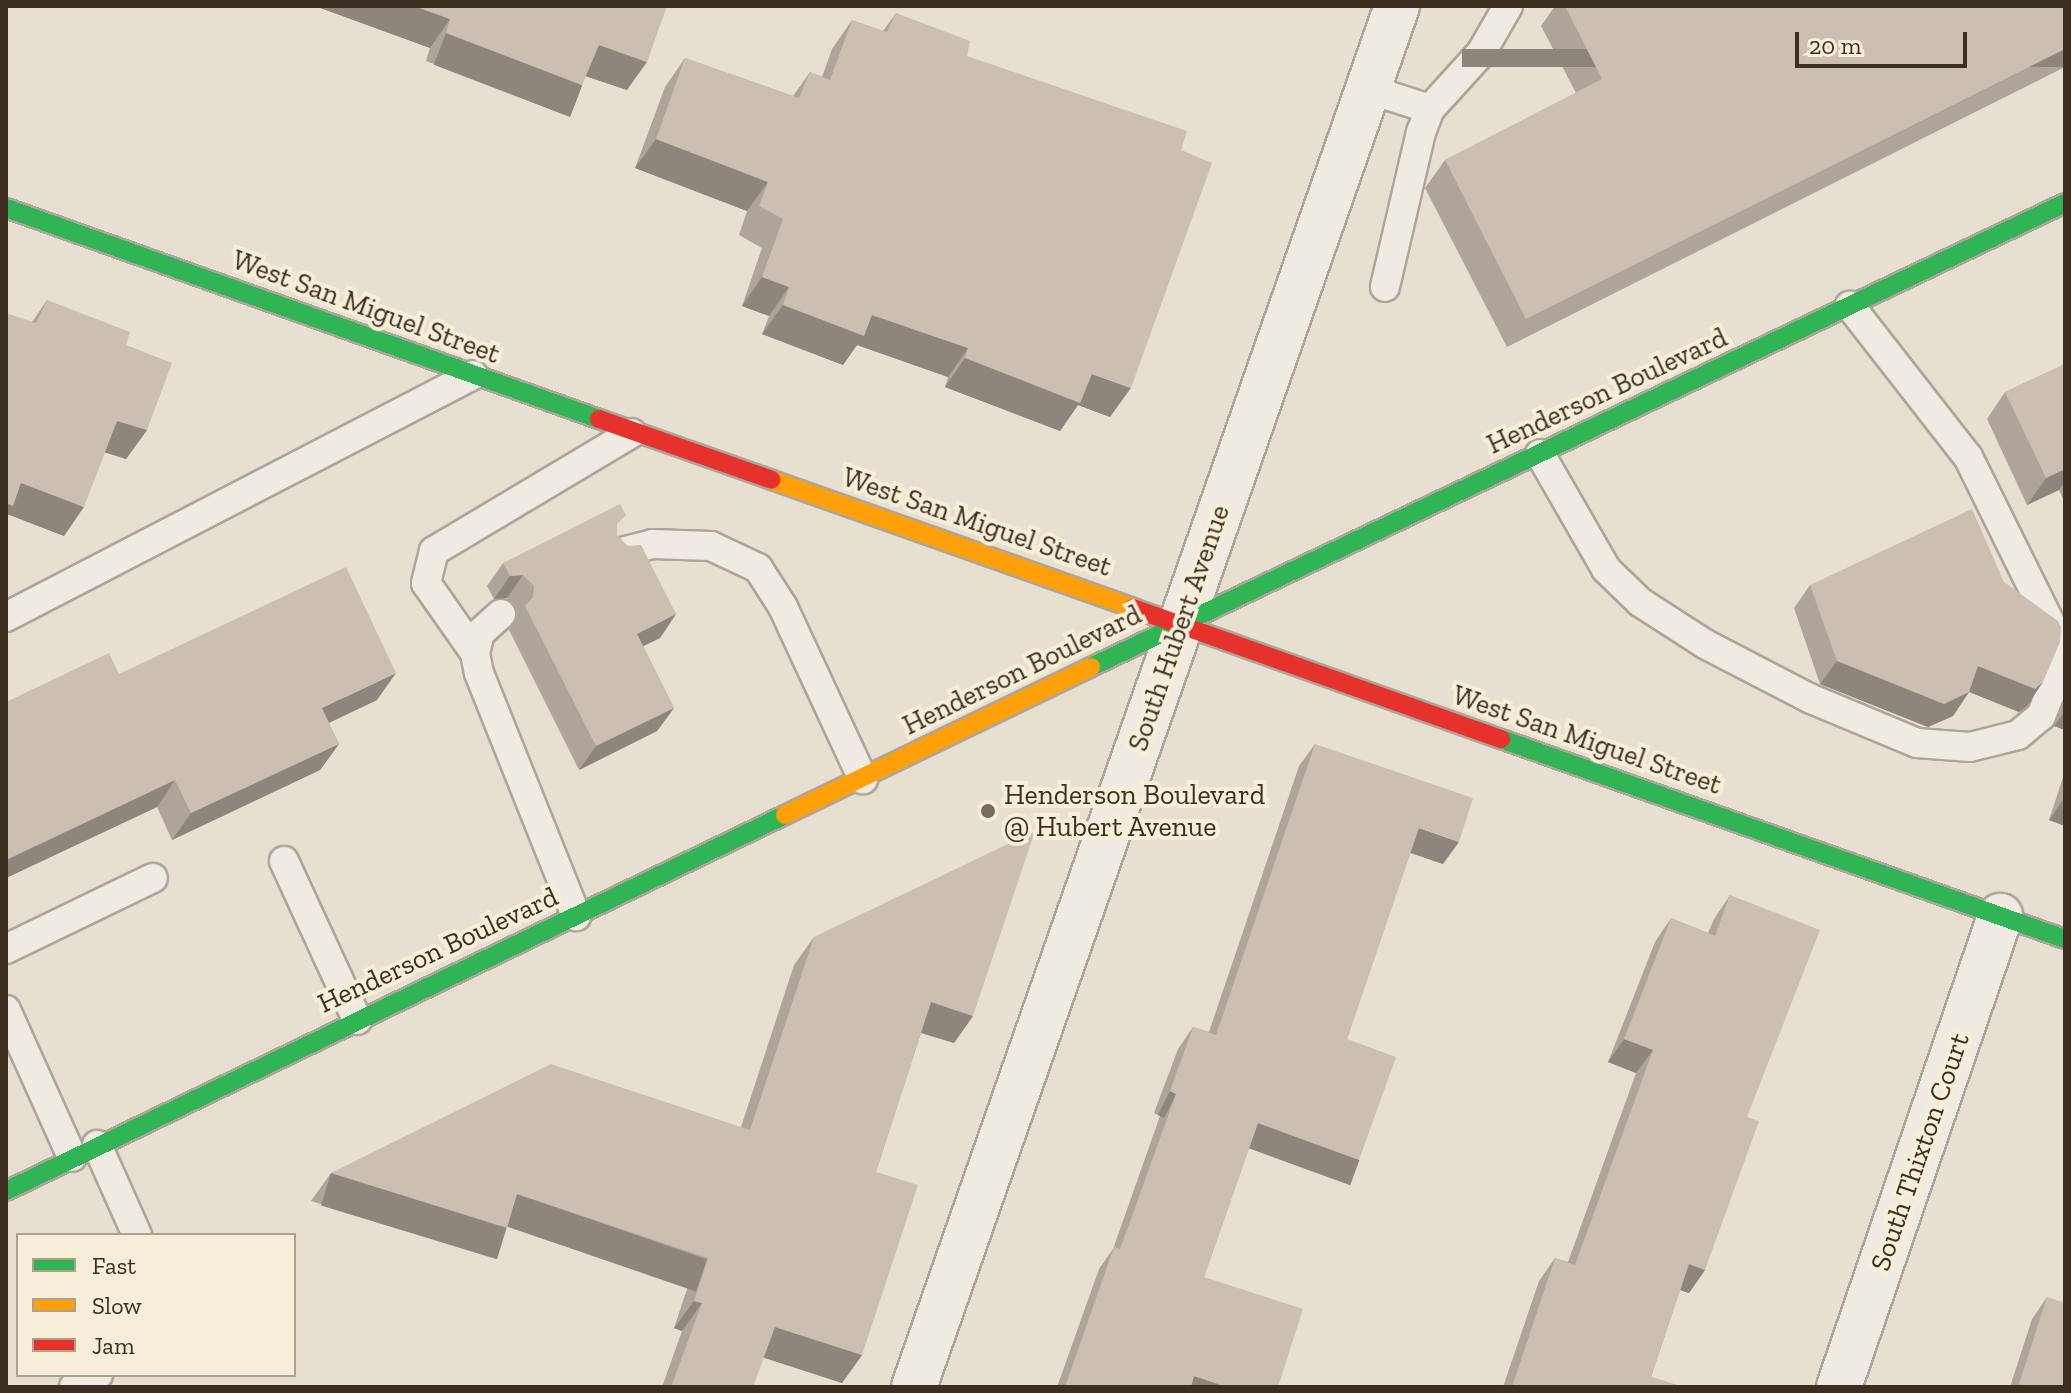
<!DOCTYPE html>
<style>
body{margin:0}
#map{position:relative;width:2071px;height:1393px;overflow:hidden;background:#e7e0d1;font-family:"Zilla Slab",serif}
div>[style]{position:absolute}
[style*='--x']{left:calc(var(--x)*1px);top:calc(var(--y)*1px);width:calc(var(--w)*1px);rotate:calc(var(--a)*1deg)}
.roads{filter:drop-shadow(2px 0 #ada599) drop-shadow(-2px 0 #ada599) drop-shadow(0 2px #ada599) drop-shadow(0 -2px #ada599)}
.lane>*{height:28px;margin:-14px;padding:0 14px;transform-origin:14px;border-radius:14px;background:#efebe3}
.street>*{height:44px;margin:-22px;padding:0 22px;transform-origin:22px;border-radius:22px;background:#efebe3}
.fast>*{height:18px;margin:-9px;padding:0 9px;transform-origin:9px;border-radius:9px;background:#30b455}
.slow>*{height:18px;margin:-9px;padding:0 9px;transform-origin:9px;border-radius:9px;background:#ff9f0a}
.jam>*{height:18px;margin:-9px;padding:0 9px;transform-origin:9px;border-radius:9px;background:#e5322d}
.wall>*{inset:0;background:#afa499}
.shaded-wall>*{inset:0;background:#8e867d;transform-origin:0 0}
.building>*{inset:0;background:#cbbfb2}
.dots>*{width:22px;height:22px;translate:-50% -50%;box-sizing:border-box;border:4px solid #f7eed8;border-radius:50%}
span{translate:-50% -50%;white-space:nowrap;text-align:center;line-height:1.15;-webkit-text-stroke:8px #f7eed8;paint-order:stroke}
.street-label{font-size:28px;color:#3d2e20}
.poi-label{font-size:28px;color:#3d2e20}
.left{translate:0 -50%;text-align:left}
.frame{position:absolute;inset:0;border:8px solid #3d2e20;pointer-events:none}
.legend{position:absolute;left:16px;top:1233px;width:280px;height:144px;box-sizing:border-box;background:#f7eed8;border:2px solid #ada18e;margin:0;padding:10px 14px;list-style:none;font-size:24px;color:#3d2e20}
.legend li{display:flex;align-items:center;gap:16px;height:40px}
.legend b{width:40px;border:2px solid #ada18e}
.scale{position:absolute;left:1795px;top:32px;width:172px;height:36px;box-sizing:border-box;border:4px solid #3d2e20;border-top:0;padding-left:10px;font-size:24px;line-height:28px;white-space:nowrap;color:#3d2e20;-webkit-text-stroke:6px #f7eed8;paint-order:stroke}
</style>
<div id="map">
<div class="roads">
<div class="lane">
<div style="--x:1368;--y:89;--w:65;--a:17.9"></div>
<div style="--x:1430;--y:109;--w:25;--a:111"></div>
<div style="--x:1421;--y:132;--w:159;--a:103.1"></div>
<div style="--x:1430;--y:109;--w:76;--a:-47.7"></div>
<div style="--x:1481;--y:53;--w:54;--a:-60.1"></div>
<div style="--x:1540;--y:454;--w:133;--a:60.1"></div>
<div style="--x:1606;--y:569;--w:47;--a:44.1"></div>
<div style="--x:1640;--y:602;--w:77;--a:32.9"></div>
<div style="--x:1705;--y:644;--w:117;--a:27.4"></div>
<div style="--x:1809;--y:698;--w:117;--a:22.6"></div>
<div style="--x:1917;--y:743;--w:53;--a:4.3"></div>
<div style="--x:1970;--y:747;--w:49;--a:-14"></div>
<div style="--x:2018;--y:735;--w:30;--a:-40"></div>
<div style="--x:2041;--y:716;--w:51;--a:-68"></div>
<div style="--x:2060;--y:669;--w:22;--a:-85"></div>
<div style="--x:2062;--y:647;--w:212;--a:-116.3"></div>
<div style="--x:1968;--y:457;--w:192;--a:-128"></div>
<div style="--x:617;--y:553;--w:36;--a:-14"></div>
<div style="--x:652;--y:544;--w:59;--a:1.9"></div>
<div style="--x:711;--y:546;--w:52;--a:25.1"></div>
<div style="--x:758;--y:568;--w:46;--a:57.3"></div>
<div style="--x:783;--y:607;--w:190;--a:65.1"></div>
<div style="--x:501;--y:614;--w:28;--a:138"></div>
<div style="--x:480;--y:633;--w:21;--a:104"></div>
<div style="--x:475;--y:653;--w:20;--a:79"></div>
<div style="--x:479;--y:673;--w:262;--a:68.2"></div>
<div style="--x:6;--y:617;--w:526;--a:-27.39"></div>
<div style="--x:475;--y:653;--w:85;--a:-125"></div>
<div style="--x:426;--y:583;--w:33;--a:-76"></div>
<div style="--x:434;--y:551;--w:230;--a:-30.8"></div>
<div style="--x:284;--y:861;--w:175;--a:65.3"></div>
<div style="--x:6;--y:949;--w:163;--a:-25.8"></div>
<div style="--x:6;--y:1010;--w:161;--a:65.8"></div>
<div style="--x:97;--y:1145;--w:98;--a:66"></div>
<div style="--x:74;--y:1387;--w:27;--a:-27"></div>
</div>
<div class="street">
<div style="--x:914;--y:1387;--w:1463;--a:-70.72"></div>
<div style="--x:1839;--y:1387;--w:498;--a:-71.1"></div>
</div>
<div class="fast">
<div style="--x:6;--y:208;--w:629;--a:19.59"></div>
<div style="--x:1091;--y:667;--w:1079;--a:-25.47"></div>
<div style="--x:1501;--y:739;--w:598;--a:19.53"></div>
<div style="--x:6;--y:1191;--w:865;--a:-25.77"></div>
</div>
<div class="slow">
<div style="--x:772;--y:480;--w:383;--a:19.5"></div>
<div style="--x:785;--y:815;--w:340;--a:-25.8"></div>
</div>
<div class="jam">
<div style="--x:599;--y:419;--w:183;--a:19.4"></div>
<div style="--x:1133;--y:608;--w:391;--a:19.6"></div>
</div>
</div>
<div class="wall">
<div style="clip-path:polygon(315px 6px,667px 6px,627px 90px,586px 76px,562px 113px,426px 61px,430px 48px)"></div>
<div style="clip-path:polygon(1555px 6px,2065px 6px,2065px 67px,1507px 347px,1425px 188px,1445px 160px,1576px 93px,1541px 26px)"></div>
<div style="clip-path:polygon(896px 13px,967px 56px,1110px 417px,1078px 405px,1060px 431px,945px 387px,948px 377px,857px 345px,843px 365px,762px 334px,769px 316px,742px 306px,762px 248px,739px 235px,747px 211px,635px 168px,665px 87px,685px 58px,793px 96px,810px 72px,822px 77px,832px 49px,852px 20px,883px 31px)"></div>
<div style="clip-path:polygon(47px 300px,126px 345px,147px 430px,126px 459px,105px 452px,64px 536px,7px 514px,32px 322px)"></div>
<div style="clip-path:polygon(2065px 364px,2065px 503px,2059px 490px,2027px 505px,1987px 419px,2005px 392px)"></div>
<div style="clip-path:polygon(617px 527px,617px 535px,676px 614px,660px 638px,643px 646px,674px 708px,657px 731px,579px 770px,509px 630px,517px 618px,517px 610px,507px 598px,494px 599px,487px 586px,503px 563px)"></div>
<div style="clip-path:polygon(1810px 585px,2027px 706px,2019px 712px,1969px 692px,1953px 716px,1928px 727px,1820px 684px,1794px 608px)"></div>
<div style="clip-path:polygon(119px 674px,377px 700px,329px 723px,339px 744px,320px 770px,172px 840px,157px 807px,6px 878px,6px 702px)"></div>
<div style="clip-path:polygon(2065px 699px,2065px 730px,2054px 726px)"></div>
<div style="clip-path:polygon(1315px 744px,1443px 864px,1410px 853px,1347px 1039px,1359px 1160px,1344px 1182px,1249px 1148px,1204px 1277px,1278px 1387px,1057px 1387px,1099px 1269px,1113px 1249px,1160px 1116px,1154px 1113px,1178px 1049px,1193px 1027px,1209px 1032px,1299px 766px)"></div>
<div style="clip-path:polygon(2065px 771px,2065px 826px,2049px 820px)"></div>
<div style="clip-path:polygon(1730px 895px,1747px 1117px,1705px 1270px,1689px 1293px,1680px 1290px,1651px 1377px,1683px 1387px,1503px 1387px,1539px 1281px,1555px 1258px,1568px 1262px,1636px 1073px,1608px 1062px,1655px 942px,1671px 918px,1708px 933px,1714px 919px)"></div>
<div style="clip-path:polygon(814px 937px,973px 1016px,954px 1043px,921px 1033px,876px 1172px,862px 1355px,842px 1383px,763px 1357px,753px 1387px,662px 1387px,682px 1331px,674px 1328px,688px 1286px,508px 1225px,487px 1256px,311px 1201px,331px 1173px,741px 1127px,794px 965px)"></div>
<div style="clip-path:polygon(2047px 1297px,2065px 1387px,2010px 1387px,2032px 1319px)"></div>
</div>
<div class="shaded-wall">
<div style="clip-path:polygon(315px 6px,414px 6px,450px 19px,430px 48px)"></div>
<div style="left:446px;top:33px;width:146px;height:34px;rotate:21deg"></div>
<div style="clip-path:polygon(599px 45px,647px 62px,627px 90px,579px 74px)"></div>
<div style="left:2065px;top:49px;width:18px;height:603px;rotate:90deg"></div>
<div style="clip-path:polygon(656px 139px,768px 182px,747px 211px,635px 168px)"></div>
<div style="clip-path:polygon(762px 277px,789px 287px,769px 316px,742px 306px)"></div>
<div style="clip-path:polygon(783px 305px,872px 315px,968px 348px,948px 377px,857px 345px,843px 365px,762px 334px)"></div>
<div style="clip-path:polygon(965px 358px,1092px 374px,1131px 388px,1110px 417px,1078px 405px,1060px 431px,945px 387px)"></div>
<div style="clip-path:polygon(117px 421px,147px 430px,126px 459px,97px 450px)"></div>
<div style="clip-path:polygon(2065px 469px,2065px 482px,2059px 490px,2027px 505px,2046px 478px)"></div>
<div style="clip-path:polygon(21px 483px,84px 507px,64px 536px,7px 514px,6px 515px,6px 503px)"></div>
<div style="clip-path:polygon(523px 575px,507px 598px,494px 599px,510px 576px)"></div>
<div style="clip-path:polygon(676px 614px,660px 638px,621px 657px,637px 634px)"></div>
<div style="clip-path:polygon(1837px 661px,1969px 692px,1953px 716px,1928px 727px,1820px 684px)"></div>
<div style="clip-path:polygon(1978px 666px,2043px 682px,2027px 706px,2019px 712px,1962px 689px)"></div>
<div style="clip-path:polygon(396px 673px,377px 700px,303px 735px,322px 708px)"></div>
<div style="clip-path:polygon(674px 708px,657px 731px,579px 770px,596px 746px)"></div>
<div style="clip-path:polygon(2065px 711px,2065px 730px,2054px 726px)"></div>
<div style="clip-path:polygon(339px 744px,320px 770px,172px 840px,191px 813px)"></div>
<div style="clip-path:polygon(175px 780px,157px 807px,6px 878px,6px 860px)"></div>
<div style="clip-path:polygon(2065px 797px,2065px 826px,2049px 820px)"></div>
<div style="clip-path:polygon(1419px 828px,1459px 842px,1443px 864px,1403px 850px)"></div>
<div style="clip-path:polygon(931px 1002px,973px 1016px,954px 1043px,912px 1030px)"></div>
<div style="clip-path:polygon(1624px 1039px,1653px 1050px,1636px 1073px,1608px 1062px)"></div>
<div style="left:1170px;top:1091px;width:7px;height:27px;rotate:27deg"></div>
<div style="left:1258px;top:1123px;width:108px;height:27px;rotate:20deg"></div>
<div style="left:331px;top:1173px;width:184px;height:34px;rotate:17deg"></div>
<div style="left:517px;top:1194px;width:201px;height:34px;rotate:19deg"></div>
<div style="clip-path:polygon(1689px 1264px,1705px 1270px,1689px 1293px,1673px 1288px)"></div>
<div style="clip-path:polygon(694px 1301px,702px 1303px,682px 1331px,674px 1328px)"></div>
<div style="clip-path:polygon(775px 1327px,862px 1355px,842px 1383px,755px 1355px)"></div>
<div style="clip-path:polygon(1194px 1376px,1227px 1387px,1187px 1387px)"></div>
</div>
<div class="building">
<div style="clip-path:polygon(414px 6px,667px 6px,647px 62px,599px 45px,582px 85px,446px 33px,450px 19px)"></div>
<div style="clip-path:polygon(1565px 6px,2065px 6px,2065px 49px,1526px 319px,1445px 160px,1602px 79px)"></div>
<div style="clip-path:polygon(896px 13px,970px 41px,967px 56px,1187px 131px,1181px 150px,1212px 163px,1131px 388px,1092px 374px,1080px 403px,965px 358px,968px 348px,872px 315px,864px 336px,783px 305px,789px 287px,762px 277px,783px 219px,759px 206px,768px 182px,656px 139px,685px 58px,799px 98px,810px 72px,830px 80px,852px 20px,887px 32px)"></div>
<div style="clip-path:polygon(47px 300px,130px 332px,126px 345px,172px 363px,147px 430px,117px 421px,84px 507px,21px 483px,13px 506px,6px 503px,6px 313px,36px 323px)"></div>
<div style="clip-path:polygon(2065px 364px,2065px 469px,2046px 478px,2005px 392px)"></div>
<div style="clip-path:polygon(620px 504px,626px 515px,617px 524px,617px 535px,628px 546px,641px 545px,676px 614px,637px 634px,674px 708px,596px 746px,525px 606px,533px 597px,534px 586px,523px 575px,510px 576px,503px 563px)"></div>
<div style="clip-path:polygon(1972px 509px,2004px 582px,2058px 621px,2061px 627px,2060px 642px,2043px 682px,2035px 689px,1978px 666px,1969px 692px,1944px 704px,1837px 661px,1810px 585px)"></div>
<div style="clip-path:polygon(346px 567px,396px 673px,322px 708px,339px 744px,191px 813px,175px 780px,6px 860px,6px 702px,109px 653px,119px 674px)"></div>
<div style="clip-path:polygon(1315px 744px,1473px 798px,1459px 842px,1419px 828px,1347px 1039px,1396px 1057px,1359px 1160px,1258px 1123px,1204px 1277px,1303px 1309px,1278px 1387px,1227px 1387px,1194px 1376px,1191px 1387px,1065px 1387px,1114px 1247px,1120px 1249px,1176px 1094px,1170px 1091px,1193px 1027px,1216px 1035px)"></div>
<div style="clip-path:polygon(1035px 831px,973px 1016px,931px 1002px,876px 1172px,918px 1185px,862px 1355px,775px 1327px,753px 1387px,671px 1387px,702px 1303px,694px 1301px,708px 1258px,517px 1194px,507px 1228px,331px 1173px,551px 1064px,750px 1130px,814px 937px)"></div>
<div style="clip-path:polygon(1730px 895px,1820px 930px,1747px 1117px,1759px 1121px,1705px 1270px,1689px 1264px,1651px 1377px,1683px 1387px,1512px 1387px,1555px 1258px,1575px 1265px,1653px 1050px,1624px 1039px,1671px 918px,1715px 936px)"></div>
<div style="clip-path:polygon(2047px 1297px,2065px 1303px,2065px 1387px,2028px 1387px,2019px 1384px)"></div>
</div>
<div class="dots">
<div style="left:988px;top:811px;background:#786c5e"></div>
</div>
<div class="street-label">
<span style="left:366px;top:307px;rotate:20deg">West San Miguel Street</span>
<span style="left:1607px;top:391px;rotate:-25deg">Henderson Boulevard</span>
<span style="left:977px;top:522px;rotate:19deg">West San Miguel Street</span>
<span style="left:1179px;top:628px;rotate:-71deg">South Hubert Avenue</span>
<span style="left:1022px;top:670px;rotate:-26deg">Henderson Boulevard</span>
<span style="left:1587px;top:740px;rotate:19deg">West San Miguel Street</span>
<span style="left:438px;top:950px;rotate:-25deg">Henderson Boulevard</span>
<span style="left:1920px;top:1152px;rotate:-71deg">South Thixton Court</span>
</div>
<div class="poi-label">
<span class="left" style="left:1004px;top:811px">Henderson Boulevard<br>@ Hubert Avenue</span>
</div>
<div class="frame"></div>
<ul class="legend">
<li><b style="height:10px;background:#30b455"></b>Fast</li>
<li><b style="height:10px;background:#ff9f0a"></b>Slow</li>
<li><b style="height:10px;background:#e5322d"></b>Jam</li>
</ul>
<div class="scale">20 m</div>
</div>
